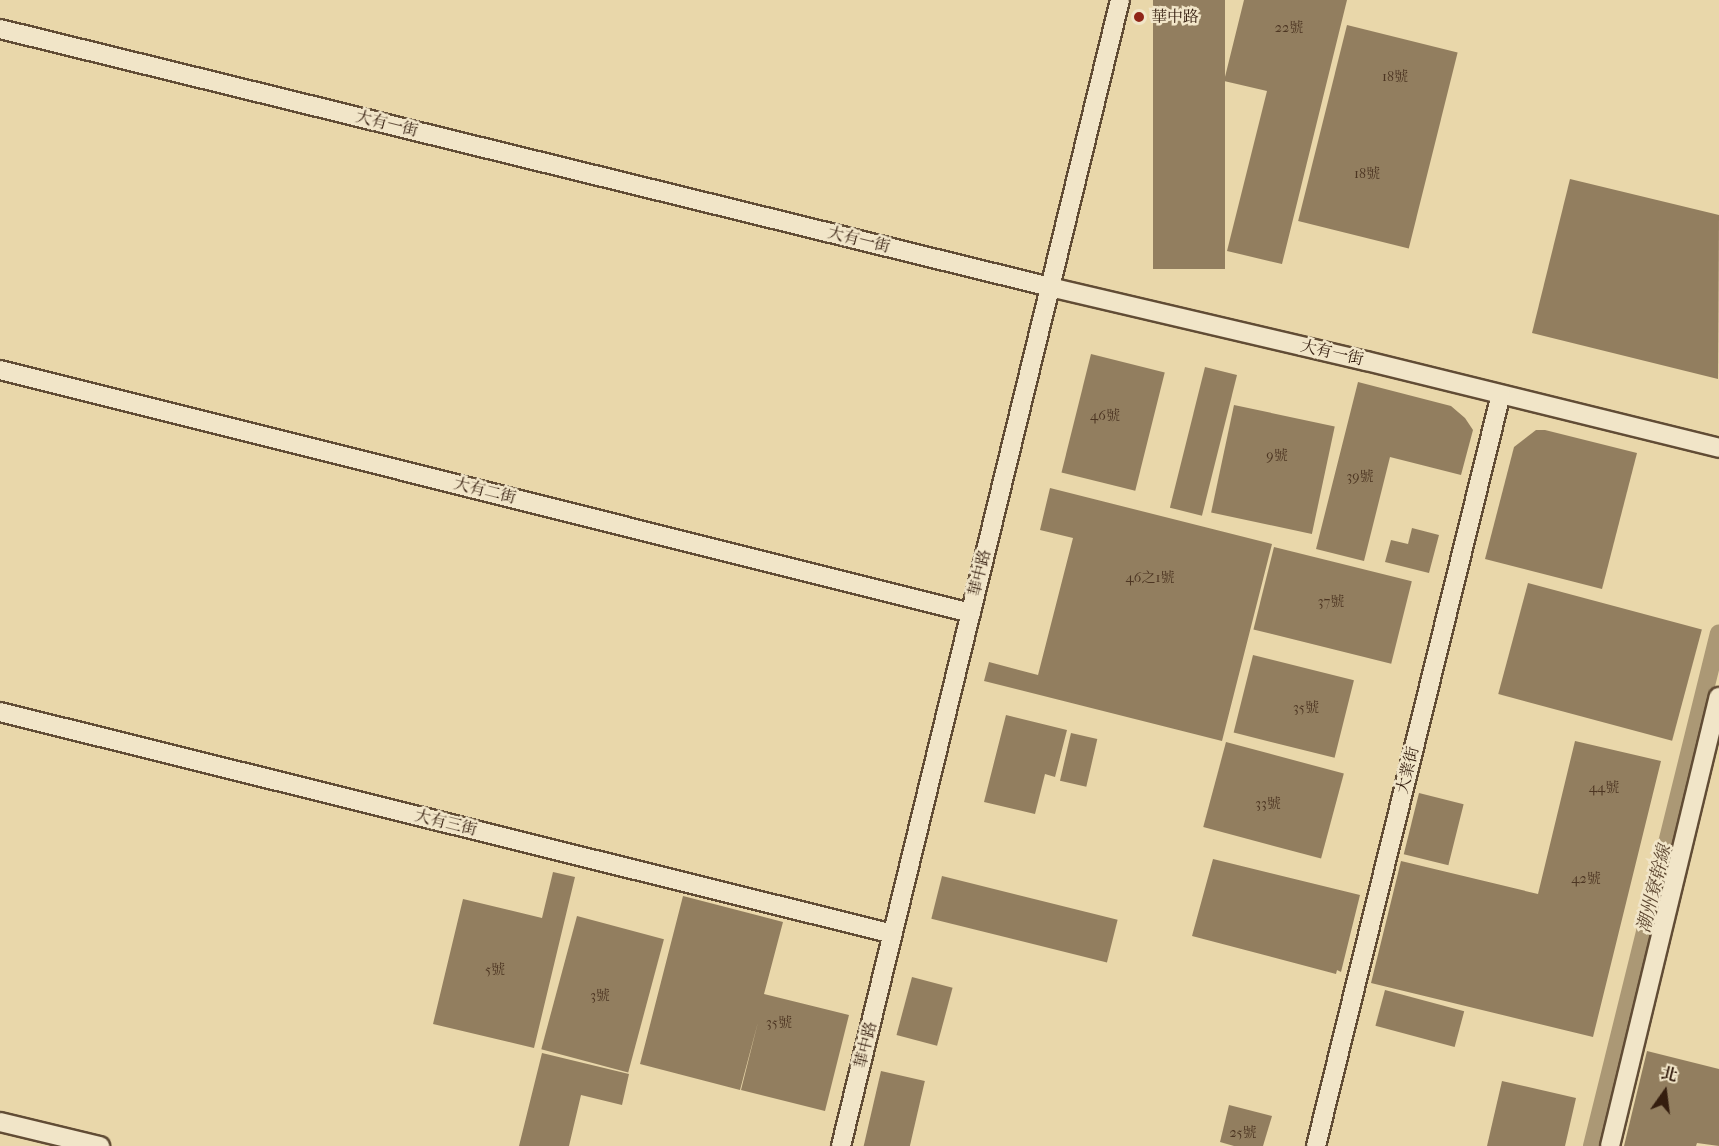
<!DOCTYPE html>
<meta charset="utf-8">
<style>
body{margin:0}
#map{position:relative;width:1719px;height:1146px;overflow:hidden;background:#e9d7aa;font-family:"IM FELL French Canon","Noto Serif TC",serif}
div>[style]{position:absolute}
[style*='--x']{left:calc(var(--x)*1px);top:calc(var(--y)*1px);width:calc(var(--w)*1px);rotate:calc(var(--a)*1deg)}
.canal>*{height:18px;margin:-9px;padding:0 9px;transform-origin:9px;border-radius:9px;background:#ab9875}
.building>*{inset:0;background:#927e5f;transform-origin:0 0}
.roads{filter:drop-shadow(2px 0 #614c35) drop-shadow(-2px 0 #614c35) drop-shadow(0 2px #614c35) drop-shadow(0 -2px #614c35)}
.minor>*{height:18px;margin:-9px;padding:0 9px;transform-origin:9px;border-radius:9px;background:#f1e5c8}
.dots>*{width:16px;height:16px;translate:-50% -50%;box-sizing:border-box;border:3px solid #f1e5c8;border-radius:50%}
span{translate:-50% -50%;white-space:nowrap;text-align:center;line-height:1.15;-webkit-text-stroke:5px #f1e5c8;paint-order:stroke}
.number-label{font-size:14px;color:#4c3522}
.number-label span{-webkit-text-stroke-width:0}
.poi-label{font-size:16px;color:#341d0e}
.left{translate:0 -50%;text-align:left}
.street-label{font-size:16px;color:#341d0e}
.water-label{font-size:18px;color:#5e4832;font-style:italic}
.north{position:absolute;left:1635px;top:1062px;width:60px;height:60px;-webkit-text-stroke:4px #f1e5c8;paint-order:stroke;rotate:14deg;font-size:16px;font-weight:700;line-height:24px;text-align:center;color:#341d0e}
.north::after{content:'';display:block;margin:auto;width:21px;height:27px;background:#341d0e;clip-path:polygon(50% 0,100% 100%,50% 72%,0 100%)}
</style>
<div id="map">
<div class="canal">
<div style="--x:1592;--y:1146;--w:528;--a:-76.1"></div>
</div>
<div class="building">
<div style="left:1153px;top:0;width:72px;height:269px"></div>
<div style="clip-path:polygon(1244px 0,1347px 0,1282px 264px,1227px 251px,1267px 91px,1224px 81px)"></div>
<div style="left:1347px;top:25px;width:114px;height:202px;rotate:14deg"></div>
<div style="clip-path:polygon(1570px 179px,1719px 215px,1718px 379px,1532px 333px)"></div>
<div style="left:1091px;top:354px;width:76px;height:122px;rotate:14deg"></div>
<div style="left:1205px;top:367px;width:33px;height:145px;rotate:14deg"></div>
<div style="clip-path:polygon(1358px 382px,1451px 406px,1465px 418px,1473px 430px,1461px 475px,1390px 457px,1364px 561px,1316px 549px)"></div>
<div style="left:1234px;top:405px;width:103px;height:110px;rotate:12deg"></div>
<div style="clip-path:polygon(1536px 430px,1545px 430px,1637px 453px,1602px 589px,1485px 559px,1514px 447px)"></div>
<div style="clip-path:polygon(1050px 488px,1272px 544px,1222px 741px,984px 681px,989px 662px,1038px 675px,1073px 538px,1040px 530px)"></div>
<div style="clip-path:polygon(1412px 528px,1439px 535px,1429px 573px,1385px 562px,1391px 540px,1408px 544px)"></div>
<div style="left:1274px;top:547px;width:142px;height:85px;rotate:14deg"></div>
<div style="left:1528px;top:583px;width:180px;height:115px;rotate:15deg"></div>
<div style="left:1253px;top:655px;width:104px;height:80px;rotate:14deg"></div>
<div style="clip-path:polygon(1006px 715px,1067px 730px,1055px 777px,1045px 774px,1035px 814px,984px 802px)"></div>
<div style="left:1071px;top:733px;width:27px;height:49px;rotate:13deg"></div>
<div style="clip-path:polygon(1575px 741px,1661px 761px,1593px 1037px,1371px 983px,1401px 861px,1538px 894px)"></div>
<div style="left:1226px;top:742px;width:122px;height:88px;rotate:15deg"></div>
<div style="left:1419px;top:793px;width:46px;height:63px;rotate:14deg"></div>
<div style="clip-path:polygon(1213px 859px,1360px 895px,1341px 972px,1337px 970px,1336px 974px,1192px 936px)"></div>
<div style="clip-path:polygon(553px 872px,575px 877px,534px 1048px,433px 1024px,463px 899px,542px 918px)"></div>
<div style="left:942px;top:876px;width:181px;height:44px;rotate:14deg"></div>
<div style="clip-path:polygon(683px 896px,783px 922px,764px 994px,849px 1015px,825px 1111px,741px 1090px,758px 1022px,740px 1090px,640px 1064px)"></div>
<div style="left:577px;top:916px;width:90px;height:138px;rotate:15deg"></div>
<div style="left:912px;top:977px;width:42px;height:60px;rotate:15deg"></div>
<div style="left:1385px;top:990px;width:82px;height:37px;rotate:15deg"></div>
<div style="clip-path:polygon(1647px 1051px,1719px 1069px,1719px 1146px,1697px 1143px,1696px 1146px,1624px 1146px)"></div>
<div style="clip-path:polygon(542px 1053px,629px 1074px,622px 1105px,581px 1095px,569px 1146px,519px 1146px)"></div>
<div style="left:881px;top:1071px;width:45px;height:77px;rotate:13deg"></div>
<div style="clip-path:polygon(1502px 1081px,1576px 1098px,1565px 1146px,1487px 1146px)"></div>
<div style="clip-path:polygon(1229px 1105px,1272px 1116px,1263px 1146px,1234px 1146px,1220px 1142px)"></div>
</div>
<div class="roads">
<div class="minor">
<div style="--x:0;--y:29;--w:1081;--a:13.8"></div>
<div style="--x:1050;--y:287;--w:325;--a:13.2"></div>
<div style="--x:1366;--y:361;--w:364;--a:13.8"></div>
<div style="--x:0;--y:370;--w:1001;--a:14.05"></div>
<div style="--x:0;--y:712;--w:920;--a:13.96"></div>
<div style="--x:0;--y:1122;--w:103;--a:13.5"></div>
<div style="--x:841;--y:1146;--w:1179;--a:-76.32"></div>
<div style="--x:1316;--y:1146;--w:774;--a:-76.18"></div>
<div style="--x:1610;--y:1146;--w:462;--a:-76.4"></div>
</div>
</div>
<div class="dots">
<div style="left:1139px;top:17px;background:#8f2418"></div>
</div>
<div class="number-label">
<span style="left:1289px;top:28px">22號</span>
<span style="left:1395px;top:77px">18號</span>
<span style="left:1367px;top:174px">18號</span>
<span style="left:1105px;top:416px">46號</span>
<span style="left:1277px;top:456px">9號</span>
<span style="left:1360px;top:477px">39號</span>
<span style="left:1150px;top:578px">46之1號</span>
<span style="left:1331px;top:602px">37號</span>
<span style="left:1306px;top:708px">35號</span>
<span style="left:1604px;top:788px">44號</span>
<span style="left:1268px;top:804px">33號</span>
<span style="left:1586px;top:879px">42號</span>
<span style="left:495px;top:970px">5號</span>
<span style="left:600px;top:996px">3號</span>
<span style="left:779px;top:1023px">35號</span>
<span style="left:1243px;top:1133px">25號</span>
</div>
<div class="poi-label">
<span class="left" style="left:1151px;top:17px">華中路</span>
</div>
<div class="street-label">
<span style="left:387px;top:124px;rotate:14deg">大有一街</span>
<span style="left:859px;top:240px;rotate:14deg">大有一街</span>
<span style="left:1332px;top:353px;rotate:13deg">大有一街</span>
<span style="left:485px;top:491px;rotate:14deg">大有二街</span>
<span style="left:980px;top:573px;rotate:-76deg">華中路</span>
<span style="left:1408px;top:770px;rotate:-76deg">大業街</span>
<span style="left:446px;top:823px;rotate:14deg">大有三街</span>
<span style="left:866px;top:1045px;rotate:-76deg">華中路</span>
</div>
<div class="water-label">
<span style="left:1655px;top:889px;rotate:-76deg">潮州寮幹線</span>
</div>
<div class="north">北</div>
</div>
